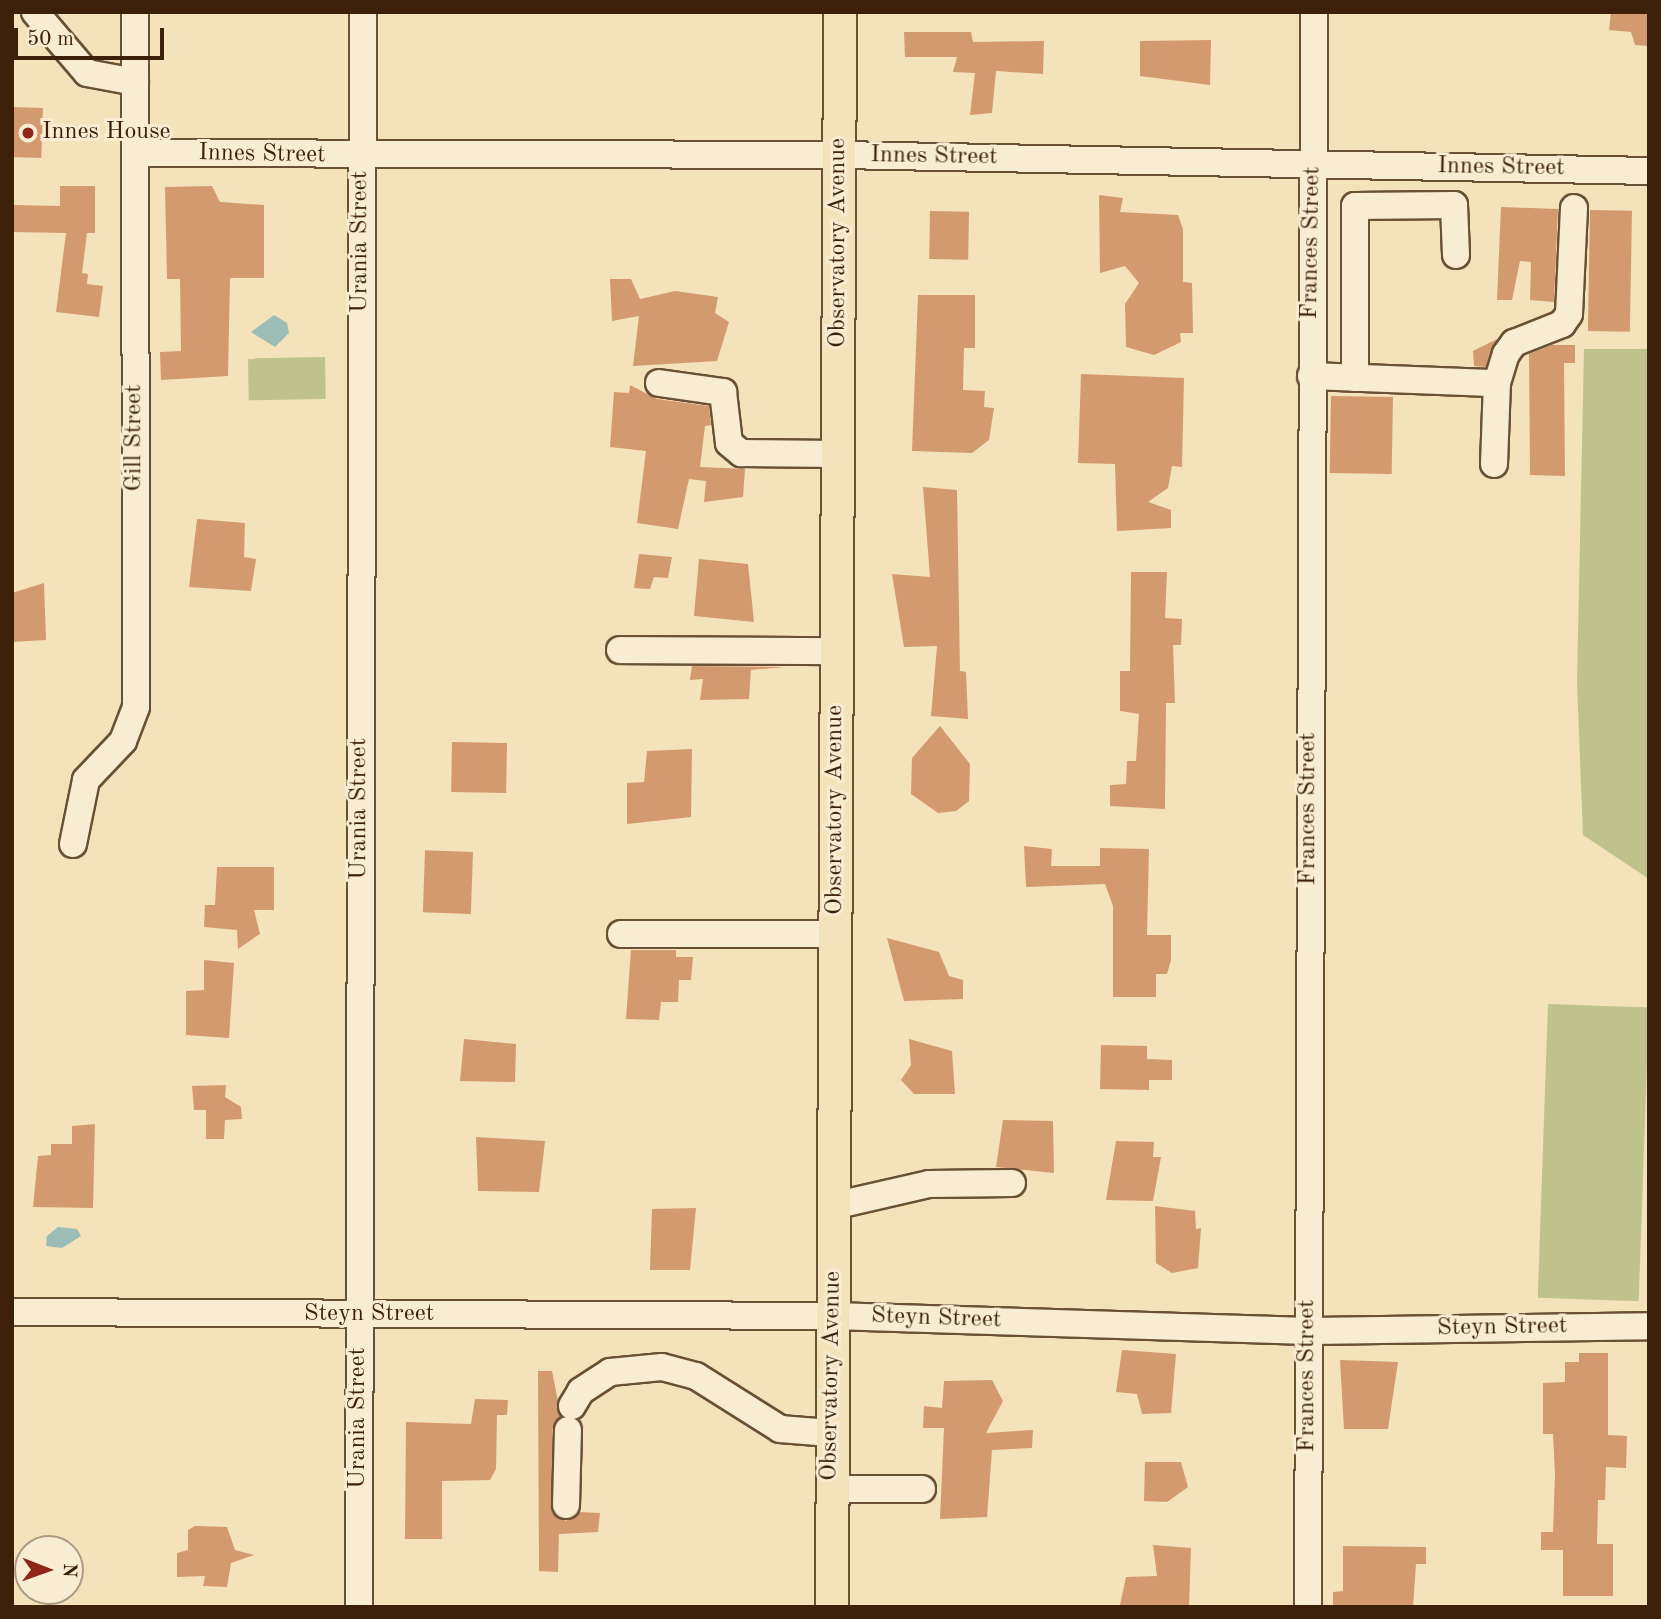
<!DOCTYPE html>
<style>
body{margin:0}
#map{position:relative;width:1661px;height:1619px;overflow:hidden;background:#f4e2ba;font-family:"Old Standard TT",serif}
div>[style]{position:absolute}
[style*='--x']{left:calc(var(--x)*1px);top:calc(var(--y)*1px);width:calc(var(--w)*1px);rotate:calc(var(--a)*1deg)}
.green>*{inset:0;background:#c0c28c;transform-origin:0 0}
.water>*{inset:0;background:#9cbdb5}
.building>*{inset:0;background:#d49a6f;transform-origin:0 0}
.roads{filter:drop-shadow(2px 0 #6a5035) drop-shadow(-2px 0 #6a5035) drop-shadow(0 2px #6a5035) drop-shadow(0 -2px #6a5035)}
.minor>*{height:26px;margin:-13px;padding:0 13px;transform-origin:13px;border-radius:13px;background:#f8ecd2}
.major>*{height:32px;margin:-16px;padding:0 16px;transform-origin:16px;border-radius:16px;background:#f4e2ba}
.dots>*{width:19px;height:19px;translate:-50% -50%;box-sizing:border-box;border:4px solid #f8ecd2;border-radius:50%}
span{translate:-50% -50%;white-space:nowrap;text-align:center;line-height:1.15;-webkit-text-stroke:6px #f8ecd2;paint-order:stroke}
.poi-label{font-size:24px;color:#3c2009}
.left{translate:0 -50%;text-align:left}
.street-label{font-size:24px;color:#3c2009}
.frame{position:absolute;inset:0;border:14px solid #3c2009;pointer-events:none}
.north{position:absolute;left:14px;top:1535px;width:70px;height:70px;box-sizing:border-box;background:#f8ecd2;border:2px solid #ad9a82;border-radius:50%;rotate:91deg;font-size:19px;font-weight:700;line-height:28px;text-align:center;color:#3c2009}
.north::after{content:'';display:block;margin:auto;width:24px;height:32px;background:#8f2418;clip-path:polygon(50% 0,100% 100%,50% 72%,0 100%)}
.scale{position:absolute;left:14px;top:28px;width:150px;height:32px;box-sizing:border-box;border:4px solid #3c2009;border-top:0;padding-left:9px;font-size:21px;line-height:24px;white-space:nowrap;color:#3c2009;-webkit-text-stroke:5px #f8ecd2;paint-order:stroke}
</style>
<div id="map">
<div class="green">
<div style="clip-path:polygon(1584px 349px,1649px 349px,1649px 879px,1583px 835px,1577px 682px)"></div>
<div style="left:325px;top:357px;width:42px;height:77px;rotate:89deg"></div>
<div style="left:1548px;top:1004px;width:101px;height:294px;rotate:2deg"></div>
</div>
<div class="water">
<div style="clip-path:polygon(274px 315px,287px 323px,289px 333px,275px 347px,251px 332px)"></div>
<div style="clip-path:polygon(58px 1227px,77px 1229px,81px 1236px,62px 1248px,46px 1246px,47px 1236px)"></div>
</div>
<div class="building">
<div style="clip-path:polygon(1611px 12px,1649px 12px,1649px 46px,1635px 45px,1631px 32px,1609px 30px)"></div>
<div style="clip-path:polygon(904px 32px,971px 32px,973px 42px,1044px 41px,1043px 74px,996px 71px,992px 113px,970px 115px,975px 73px,953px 72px,957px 57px,905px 57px)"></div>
<div style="clip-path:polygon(1211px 40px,1210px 85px,1140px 76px,1140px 41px)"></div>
<div style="left:12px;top:107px;width:31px;height:50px;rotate:2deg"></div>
<div style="clip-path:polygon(60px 186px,95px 186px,95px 233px,87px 233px,82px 273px,88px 274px,87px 284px,103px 286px,99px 317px,56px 312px,66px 233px,12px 232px,14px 205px,60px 206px)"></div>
<div style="clip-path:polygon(212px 186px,220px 202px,264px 205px,264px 278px,230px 278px,228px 376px,161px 380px,160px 352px,181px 351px,180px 279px,167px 279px,165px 187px)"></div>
<div style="clip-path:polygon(1099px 195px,1123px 198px,1120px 212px,1178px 215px,1183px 229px,1183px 282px,1192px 283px,1193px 333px,1180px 333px,1181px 342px,1154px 355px,1126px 347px,1125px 304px,1139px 283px,1125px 266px,1100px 273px)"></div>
<div style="clip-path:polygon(1501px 207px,1558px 209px,1554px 302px,1530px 300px,1531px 262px,1520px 261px,1512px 300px,1497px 300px)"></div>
<div style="left:1590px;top:210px;width:42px;height:121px;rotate:1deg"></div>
<div style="left:930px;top:211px;width:39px;height:48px;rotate:1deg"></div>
<div style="clip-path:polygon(610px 279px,631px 279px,640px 299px,675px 291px,718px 297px,715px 313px,729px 322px,717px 361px,633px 366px,639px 316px,612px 321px)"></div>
<div style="clip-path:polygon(918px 295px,975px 295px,975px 348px,964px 348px,963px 390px,985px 391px,984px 407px,994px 408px,989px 440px,972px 453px,912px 451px)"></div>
<div style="clip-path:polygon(1497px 339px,1486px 367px,1474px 366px,1473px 351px)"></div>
<div style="clip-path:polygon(1552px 345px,1575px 345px,1575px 363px,1564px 363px,1565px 476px,1530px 475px,1529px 354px)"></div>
<div style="clip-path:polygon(1081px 374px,1184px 378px,1182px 467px,1172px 466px,1168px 488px,1148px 502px,1171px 510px,1171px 528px,1117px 531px,1115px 464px,1078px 463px)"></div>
<div style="clip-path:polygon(630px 385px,657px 399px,709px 406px,711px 425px,705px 426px,700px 467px,745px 469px,743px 497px,704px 502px,706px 481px,689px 479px,678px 529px,637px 523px,646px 451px,610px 447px,614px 392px,629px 393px)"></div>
<div style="left:1331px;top:396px;width:62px;height:77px;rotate:1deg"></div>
<div style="clip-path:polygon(923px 487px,957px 490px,960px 671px,966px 672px,968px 719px,931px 716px,937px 646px,904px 647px,892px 574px,930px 577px)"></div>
<div style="clip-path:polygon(197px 519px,245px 523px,244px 557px,256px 559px,251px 591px,189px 587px)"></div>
<div style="clip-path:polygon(639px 554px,672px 557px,668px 578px,654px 577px,650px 589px,634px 588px)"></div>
<div style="clip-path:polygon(699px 559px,748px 564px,754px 622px,694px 616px)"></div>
<div style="clip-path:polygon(1131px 572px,1167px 572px,1165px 618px,1182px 619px,1181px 645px,1173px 645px,1175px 703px,1166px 703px,1165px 809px,1110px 806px,1110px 785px,1126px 784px,1127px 761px,1136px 761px,1139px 714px,1120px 711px,1120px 671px,1130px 671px)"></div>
<div style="clip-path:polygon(44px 583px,46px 640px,12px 642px,12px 593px)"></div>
<div style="clip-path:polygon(692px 666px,785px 667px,751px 670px,749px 699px,700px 700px,703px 679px,690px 680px)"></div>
<div style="clip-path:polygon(940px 726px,970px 764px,969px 801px,956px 811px,938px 813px,911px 794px,912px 758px)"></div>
<div style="left:452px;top:742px;width:55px;height:50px;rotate:1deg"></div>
<div style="clip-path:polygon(692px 749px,691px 817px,627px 824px,627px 783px,644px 782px,647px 751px)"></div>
<div style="clip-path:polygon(1024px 846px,1052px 849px,1051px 866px,1100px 866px,1100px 848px,1149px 849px,1147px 935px,1171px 935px,1171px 960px,1167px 974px,1156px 974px,1156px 997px,1113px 997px,1113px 906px,1105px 884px,1026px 887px)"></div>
<div style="left:473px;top:852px;width:62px;height:48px;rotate:92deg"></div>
<div style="clip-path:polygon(217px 867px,274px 867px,274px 910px,254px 910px,260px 934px,238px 949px,237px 930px,204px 927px,205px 905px,215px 905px)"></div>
<div style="clip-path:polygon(887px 938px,939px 952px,949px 976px,963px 980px,963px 999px,904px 1001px)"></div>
<div style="clip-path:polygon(631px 950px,676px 950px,676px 957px,693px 957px,691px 980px,679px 980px,678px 1002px,661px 1002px,659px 1020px,626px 1019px)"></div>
<div style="clip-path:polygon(204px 960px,234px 963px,229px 1038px,186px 1035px,186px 991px,204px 990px)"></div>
<div style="clip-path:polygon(464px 1039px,516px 1044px,515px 1082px,460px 1081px)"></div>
<div style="clip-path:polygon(909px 1039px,952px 1051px,955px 1094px,914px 1094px,901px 1080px,911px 1065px)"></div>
<div style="clip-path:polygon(1101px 1045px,1147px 1046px,1147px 1059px,1172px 1060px,1172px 1080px,1149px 1080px,1149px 1090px,1100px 1089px)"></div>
<div style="clip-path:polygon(226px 1085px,225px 1097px,241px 1107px,242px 1119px,225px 1120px,224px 1139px,206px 1139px,206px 1110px,194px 1110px,192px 1086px)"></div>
<div style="clip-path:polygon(1003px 1120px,1053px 1121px,1054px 1173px,996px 1167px)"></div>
<div style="clip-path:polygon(95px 1124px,93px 1208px,33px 1207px,38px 1156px,51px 1155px,51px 1144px,72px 1144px,72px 1126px)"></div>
<div style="clip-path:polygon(476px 1137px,545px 1141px,539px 1192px,478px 1191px)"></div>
<div style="clip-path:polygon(1116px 1141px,1154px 1142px,1153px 1157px,1161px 1157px,1153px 1201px,1106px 1200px)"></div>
<div style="clip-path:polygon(1155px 1206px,1195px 1211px,1196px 1229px,1201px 1228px,1198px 1268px,1172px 1273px,1156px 1263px)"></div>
<div style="clip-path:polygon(696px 1208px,690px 1270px,650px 1270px,652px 1209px)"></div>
<div style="clip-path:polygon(1122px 1350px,1176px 1354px,1171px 1413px,1142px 1414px,1137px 1394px,1116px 1392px)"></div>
<div style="clip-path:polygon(1579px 1353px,1608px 1353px,1608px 1435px,1627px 1436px,1626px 1468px,1606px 1467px,1605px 1500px,1598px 1500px,1597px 1544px,1613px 1544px,1613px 1596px,1563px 1596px,1563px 1550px,1541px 1550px,1541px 1532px,1553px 1532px,1555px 1474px,1553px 1434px,1543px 1434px,1543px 1383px,1565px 1382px,1565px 1362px,1579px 1362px)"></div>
<div style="clip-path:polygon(1340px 1360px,1398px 1362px,1388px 1429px,1344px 1429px)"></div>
<div style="clip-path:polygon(538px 1371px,552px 1371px,561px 1416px,552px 1430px,552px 1512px,566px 1521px,580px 1512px,600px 1513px,598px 1532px,559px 1534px,558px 1572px,539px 1571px)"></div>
<div style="clip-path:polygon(992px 1380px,1003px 1401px,986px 1433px,1033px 1430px,1032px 1448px,992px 1450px,987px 1517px,940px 1519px,944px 1428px,923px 1428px,924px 1406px,942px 1408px,944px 1381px)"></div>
<div style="clip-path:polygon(475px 1399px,508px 1400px,507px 1415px,497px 1415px,496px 1469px,490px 1480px,442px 1481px,442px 1539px,405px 1539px,406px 1422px,471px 1424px)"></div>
<div style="clip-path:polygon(1145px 1462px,1181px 1462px,1188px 1487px,1167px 1502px,1144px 1501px)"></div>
<div style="clip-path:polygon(195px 1526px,227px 1527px,235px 1550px,254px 1555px,231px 1563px,227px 1587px,203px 1586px,205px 1576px,177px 1577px,177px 1553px,188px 1550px,188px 1530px)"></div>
<div style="clip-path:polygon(1153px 1545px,1191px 1548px,1189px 1607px,1120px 1605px,1126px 1577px,1157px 1576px)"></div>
<div style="clip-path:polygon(1343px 1546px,1426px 1547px,1426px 1564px,1416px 1564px,1413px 1607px,1333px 1607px,1333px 1592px,1343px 1591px)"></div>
</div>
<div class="roads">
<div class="minor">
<div style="--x:35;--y:12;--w:80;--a:49.6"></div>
<div style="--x:87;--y:73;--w:49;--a:10.6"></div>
<div style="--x:135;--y:153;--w:705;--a:0.16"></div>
<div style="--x:840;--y:155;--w:809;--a:1.13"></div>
<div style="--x:1311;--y:376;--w:186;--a:2.2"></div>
<div style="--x:1355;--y:378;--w:172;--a:-90"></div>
<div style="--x:1355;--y:206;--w:99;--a:-0.6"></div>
<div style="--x:1454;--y:205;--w:50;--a:87.7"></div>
<div style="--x:659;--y:383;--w:65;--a:8"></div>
<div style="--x:723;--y:392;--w:51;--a:83.3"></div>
<div style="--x:729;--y:443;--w:16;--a:40"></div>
<div style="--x:741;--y:453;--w:97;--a:0.6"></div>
<div style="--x:1494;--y:464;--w:81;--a:-87.9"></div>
<div style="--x:1497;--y:383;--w:30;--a:-73"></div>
<div style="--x:1506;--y:354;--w:14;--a:-54"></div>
<div style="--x:1514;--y:343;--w:52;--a:-21.6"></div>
<div style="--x:1562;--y:324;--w:12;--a:-55"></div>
<div style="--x:1569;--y:314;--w:106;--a:-87.3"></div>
<div style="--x:620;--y:650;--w:217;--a:0.3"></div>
<div style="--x:73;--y:844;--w:65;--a:-78.5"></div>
<div style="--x:86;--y:780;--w:54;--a:-46.5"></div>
<div style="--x:123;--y:741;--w:36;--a:-69"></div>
<div style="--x:136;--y:707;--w:695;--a:-90.08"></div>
<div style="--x:621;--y:934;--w:215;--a:0"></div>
<div style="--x:833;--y:1206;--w:98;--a:-12.9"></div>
<div style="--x:929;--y:1184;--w:83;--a:-0.7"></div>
<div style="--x:12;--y:1312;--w:821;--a:0.28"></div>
<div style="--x:833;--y:1316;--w:475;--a:1.8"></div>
<div style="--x:1308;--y:1331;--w:341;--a:-0.8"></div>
<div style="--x:572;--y:1406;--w:17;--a:-59"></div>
<div style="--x:581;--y:1391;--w:35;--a:-33"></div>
<div style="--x:610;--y:1372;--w:52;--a:-5.5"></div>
<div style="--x:662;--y:1367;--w:35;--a:15"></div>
<div style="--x:696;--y:1376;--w:99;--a:32.2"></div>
<div style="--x:780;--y:1429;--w:50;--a:4.6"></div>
<div style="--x:831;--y:1489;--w:91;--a:0"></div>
<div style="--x:566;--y:1505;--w:75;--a:-88.5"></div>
<div style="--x:359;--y:1607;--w:1595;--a:-89.86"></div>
<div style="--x:1308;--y:1607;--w:1595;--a:-89.78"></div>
</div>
<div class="major">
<div style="--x:832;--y:1607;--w:1595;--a:-89.71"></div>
</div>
</div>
<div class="dots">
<div style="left:28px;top:133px;background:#8f2418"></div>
</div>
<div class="poi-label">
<span class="left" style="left:42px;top:133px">Innes House</span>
</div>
<div class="street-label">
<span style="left:262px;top:155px;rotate:1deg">Innes Street</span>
<span style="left:934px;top:157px;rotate:1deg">Innes Street</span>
<span style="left:1501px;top:168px;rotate:1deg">Innes Street</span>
<span style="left:361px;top:242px;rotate:-90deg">Urania Street</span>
<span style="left:839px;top:243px;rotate:-90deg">Observatory Avenue</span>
<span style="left:1312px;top:243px;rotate:-89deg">Frances Street</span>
<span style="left:135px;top:438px;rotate:-90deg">Gill Street</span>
<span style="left:360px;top:809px;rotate:-90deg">Urania Street</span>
<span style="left:1309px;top:809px;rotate:-90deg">Frances Street</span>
<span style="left:836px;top:810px;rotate:-90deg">Observatory Avenue</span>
<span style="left:369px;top:1315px">Steyn Street</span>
<span style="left:936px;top:1319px;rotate:2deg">Steyn Street</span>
<span style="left:1502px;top:1328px;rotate:-1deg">Steyn Street</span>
<span style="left:832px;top:1376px;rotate:-89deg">Observatory Avenue</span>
<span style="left:1308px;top:1376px;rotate:-90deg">Frances Street</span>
<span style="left:359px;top:1418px;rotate:-90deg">Urania Street</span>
</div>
<div class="frame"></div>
<div class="north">N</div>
<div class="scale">50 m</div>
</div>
